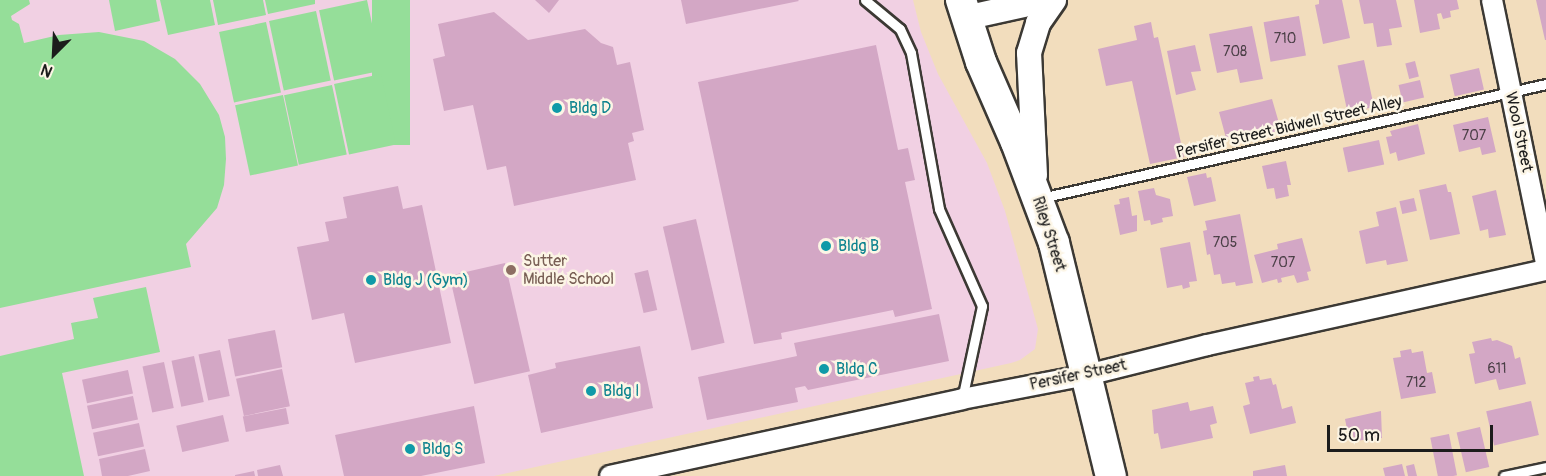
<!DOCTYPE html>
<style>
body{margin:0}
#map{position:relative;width:1546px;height:476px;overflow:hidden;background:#f2ddbd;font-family:Pangolin,sans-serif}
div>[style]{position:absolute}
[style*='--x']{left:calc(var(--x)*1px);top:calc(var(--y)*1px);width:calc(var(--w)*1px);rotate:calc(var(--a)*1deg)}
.built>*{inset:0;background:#f1d0e3}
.green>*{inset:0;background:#95de99;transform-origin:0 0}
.building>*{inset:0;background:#d3a7c5;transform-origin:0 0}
.roads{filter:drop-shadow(2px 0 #3c3934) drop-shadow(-2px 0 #3c3934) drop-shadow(0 2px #3c3934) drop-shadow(0 -2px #3c3934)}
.service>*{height:9px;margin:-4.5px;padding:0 4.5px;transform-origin:4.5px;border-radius:4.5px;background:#fff}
.minor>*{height:20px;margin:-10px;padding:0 10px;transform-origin:10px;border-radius:10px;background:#fff}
.tertiary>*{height:24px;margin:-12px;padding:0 12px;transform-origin:12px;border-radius:12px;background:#fff}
.primary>*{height:30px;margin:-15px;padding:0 15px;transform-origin:15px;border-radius:15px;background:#fff}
.dots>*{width:16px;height:16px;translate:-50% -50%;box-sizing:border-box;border:3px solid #fcf5e5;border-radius:50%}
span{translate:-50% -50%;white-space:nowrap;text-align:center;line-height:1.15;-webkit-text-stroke:5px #fcf5e5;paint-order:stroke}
.number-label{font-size:14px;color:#4a3f46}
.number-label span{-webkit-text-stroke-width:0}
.culture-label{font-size:16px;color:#0d838f}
.left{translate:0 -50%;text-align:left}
.street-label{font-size:16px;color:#1c1c1c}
.education-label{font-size:16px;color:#785e54}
.north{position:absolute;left:24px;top:24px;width:60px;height:60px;-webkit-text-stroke:4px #fcf5e5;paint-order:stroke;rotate:204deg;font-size:16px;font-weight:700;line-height:24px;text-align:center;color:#1c1c1c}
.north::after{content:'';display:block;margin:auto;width:21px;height:27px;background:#1c1c1c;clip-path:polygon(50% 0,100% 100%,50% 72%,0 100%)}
.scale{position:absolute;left:1327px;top:425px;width:166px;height:27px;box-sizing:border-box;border:3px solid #1c1c1c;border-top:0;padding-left:8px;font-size:18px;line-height:21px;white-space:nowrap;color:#1c1c1c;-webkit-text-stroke:4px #fcf5e5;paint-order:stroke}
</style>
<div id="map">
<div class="built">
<div style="clip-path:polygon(0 0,913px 0,921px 32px,938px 74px,987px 163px,1005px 211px,1038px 329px,1035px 349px,1020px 360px,1011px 363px,494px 476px,0 476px)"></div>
</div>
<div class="green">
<div style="clip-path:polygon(0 0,29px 0,30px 4px,11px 16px,12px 20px,19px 24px,24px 43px,59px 35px,99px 32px,144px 41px,175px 59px,200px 84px,219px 115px,225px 137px,226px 159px,224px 185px,217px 208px,186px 244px,191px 267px,0 308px)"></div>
<div style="clip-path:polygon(109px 0,156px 0,160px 21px,115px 31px)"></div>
<div style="clip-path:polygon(160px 0,210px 0,215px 25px,168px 35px)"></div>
<div style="clip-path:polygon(213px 0,263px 0,266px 15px,218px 25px)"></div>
<div style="clip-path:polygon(265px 0,315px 0,315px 4px,268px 14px)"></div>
<div style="left:367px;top:0;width:72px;height:49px;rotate:78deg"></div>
<div style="left:372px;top:0;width:38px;height:145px"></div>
<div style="left:316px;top:11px;width:71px;height:48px;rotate:78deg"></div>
<div style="left:266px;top:22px;width:72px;height:48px;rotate:78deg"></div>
<div style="left:381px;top:74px;width:72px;height:48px;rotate:78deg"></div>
<div style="left:332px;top:85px;width:71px;height:49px;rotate:78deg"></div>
<div style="left:283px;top:95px;width:72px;height:49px;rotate:78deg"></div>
<div style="clip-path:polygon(146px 287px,160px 352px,62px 373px,84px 476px,0 476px,0 356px,74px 339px,71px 323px,98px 318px,93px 298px)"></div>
</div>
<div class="building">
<div style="clip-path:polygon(535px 0,559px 0,549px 13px)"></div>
<div style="clip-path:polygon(681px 0,798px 0,799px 1px,686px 24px)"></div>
<div style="clip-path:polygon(1319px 0,1342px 0,1350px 38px,1323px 44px,1315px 5px,1319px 4px)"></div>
<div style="clip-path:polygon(1359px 0,1396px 0,1402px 27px,1389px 29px,1392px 45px,1377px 47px,1373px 23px,1364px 24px)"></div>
<div style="clip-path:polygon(1414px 0,1457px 0,1459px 9px,1450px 11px,1451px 17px,1443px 19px,1441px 13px,1437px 14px,1440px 29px,1420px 33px)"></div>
<div style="clip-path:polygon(1536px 0,1546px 0,1546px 40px,1545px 40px)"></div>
<div style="clip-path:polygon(494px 12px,528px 40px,585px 29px,601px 43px,613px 47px,617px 65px,630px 62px,644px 130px,632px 133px,634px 141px,628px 143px,636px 180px,514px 206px,506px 166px,487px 170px,473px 105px,444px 111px,433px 59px,445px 56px,438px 24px)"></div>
<div style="left:1299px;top:16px;width:40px;height:36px;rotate:80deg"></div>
<div style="clip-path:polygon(1151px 22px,1154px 38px,1158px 37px,1184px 157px,1150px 164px,1132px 81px,1106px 86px,1098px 49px,1137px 40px,1134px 26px)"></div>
<div style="clip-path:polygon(1252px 26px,1263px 79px,1240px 83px,1237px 69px,1217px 73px,1209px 34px)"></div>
<div style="clip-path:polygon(876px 45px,898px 150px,908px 148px,915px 180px,905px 182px,932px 309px,895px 317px,893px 310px,781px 333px,782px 339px,754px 344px,698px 82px)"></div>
<div style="clip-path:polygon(1195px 45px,1201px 71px,1191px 72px,1196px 90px,1176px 95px,1167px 51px)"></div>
<div style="left:1364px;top:60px;width:48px;height:27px;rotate:78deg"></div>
<div style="left:1415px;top:61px;width:16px;height:10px;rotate:76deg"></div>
<div style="left:1479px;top:68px;width:22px;height:30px;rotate:77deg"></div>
<div style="left:1420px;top:80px;width:18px;height:22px;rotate:77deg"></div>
<div style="clip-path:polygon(1272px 99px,1281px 130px,1259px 136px,1257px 130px,1226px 138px,1219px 112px)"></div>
<div style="clip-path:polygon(1488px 117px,1496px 152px,1482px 155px,1480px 147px,1459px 152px,1453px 125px)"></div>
<div style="clip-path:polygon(1418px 124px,1425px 154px,1398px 161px,1396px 152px,1390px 154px,1386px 137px,1392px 136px,1390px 131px)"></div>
<div style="left:1379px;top:140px;width:25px;height:37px;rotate:78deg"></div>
<div style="clip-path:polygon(1286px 161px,1291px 185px,1287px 185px,1289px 196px,1276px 199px,1274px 188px,1267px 189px,1262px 166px)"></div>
<div style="clip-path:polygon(1206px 173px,1207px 178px,1211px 177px,1216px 201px,1194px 206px,1187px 177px)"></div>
<div style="clip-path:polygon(1446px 184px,1448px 192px,1451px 192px,1460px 234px,1430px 240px,1419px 190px)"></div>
<div style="clip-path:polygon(398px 186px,403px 209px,422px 205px,451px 343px,355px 363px,344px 313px,312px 320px,297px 247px,329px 241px,325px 222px,347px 218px,343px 197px)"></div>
<div style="clip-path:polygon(1154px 188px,1156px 195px,1170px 199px,1173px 216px,1162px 218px,1163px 222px,1151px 225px,1150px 220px,1144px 221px,1138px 191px)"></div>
<div style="clip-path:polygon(1496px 190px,1506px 235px,1489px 238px,1488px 229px,1480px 231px,1472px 196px)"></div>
<div style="clip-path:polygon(1129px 197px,1132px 216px,1137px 215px,1137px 231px,1120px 235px,1114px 205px,1120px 204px,1119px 199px)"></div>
<div style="left:1414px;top:198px;width:13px;height:15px;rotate:77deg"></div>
<div style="clip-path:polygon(1396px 207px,1408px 261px,1387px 265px,1386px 260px,1366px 264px,1359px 231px,1379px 226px,1376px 212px)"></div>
<div style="clip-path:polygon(1240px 214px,1253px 283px,1236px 286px,1235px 282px,1222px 284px,1220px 274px,1214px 275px,1210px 254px,1207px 255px,1203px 231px,1207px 230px,1205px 221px)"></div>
<div style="left:696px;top:219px;width:127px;height:34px;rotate:77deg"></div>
<div style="clip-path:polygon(1302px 238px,1311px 271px,1307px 272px,1309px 280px,1297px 283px,1294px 275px,1281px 278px,1282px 282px,1278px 283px,1277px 279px,1262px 283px,1254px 255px,1278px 249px,1277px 244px)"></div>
<div style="clip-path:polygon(1190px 242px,1197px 281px,1189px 282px,1190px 287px,1183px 289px,1182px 285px,1167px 288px,1160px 248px)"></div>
<div style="left:505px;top:263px;width:111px;height:57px;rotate:77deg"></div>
<div style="left:648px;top:270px;width:41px;height:14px;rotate:77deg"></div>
<div style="clip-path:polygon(939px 314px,949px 361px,808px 390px,805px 386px,795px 388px,798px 402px,707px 420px,698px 377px,797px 356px,794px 343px)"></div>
<div style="left:275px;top:330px;width:38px;height:48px;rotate:79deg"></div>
<div style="clip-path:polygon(1491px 338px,1492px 341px,1497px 340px,1512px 346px,1515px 359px,1520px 357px,1526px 384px,1499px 390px,1496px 379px,1475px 384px,1469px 354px,1475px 353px,1472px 342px)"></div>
<div style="clip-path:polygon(640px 346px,653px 408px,541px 433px,528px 375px,556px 368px,555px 363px)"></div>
<div style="clip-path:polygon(1411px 349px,1412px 353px,1423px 351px,1427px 373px,1432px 372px,1436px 393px,1401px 399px,1393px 358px,1401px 357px,1400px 351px)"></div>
<div style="left:220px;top:350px;width:47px;height:22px;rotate:78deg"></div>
<div style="left:194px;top:356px;width:47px;height:23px;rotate:78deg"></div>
<div style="left:164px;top:362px;width:47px;height:22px;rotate:78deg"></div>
<div style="left:282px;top:369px;width:38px;height:47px;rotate:78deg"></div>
<div style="left:128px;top:370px;width:24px;height:47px;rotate:78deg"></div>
<div style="clip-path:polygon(1259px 376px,1260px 380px,1271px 378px,1273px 385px,1276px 384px,1282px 409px,1292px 406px,1296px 423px,1250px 434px,1243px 406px,1250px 404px,1245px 383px,1254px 381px,1253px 377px)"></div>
<div style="left:133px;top:396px;width:24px;height:47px;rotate:78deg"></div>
<div style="left:1531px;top:401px;width:35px;height:46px;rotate:77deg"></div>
<div style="clip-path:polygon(1188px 402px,1190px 411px,1213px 406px,1217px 423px,1210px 425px,1213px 438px,1161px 449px,1158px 433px,1154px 434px,1152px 410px)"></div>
<div style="clip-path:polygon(474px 406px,485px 463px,421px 476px,344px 476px,335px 435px)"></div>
<div style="left:286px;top:408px;width:16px;height:44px;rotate:79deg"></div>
<div style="clip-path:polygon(1381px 411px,1382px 438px,1354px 441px,1352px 428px,1347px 429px,1345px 419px)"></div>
<div style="left:223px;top:415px;width:27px;height:48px;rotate:77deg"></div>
<div style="left:139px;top:423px;width:24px;height:47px;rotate:78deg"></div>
<div style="left:1480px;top:427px;width:41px;height:24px;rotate:77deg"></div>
<div style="left:1449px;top:434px;width:42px;height:19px;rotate:79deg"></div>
<div style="clip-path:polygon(145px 449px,150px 471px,128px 476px,102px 476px,99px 459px)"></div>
<div style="clip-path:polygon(1402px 464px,1405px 476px,1385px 476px,1383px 468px)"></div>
<div style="clip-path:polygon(1414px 464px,1417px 476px,1408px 476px,1406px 466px)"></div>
<div style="clip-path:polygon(280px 465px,283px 476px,258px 476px,257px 470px)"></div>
<div style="clip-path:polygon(1285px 465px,1287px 476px,1253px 476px,1253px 471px)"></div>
<div style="clip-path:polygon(254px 471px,255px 476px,235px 476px,235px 475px)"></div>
</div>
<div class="roads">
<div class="service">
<div style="--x:865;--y:0;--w:45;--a:39.6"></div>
<div style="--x:900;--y:29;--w:26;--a:65"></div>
<div style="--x:911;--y:53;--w:158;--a:79.8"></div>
<div style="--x:939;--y:209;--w:106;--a:66.1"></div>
<div style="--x:982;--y:306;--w:95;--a:102.1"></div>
<div style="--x:1041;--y:198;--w:518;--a:-12.72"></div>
<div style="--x:1504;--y:476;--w:43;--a:-12.1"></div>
</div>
<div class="minor">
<div style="--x:1492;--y:0;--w:269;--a:78.4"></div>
<div style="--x:610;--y:476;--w:360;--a:-12.3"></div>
<div style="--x:962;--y:399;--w:127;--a:-10.9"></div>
<div style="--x:1087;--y:375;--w:124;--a:-14"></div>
<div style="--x:1207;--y:345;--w:347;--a:-12.5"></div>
</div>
<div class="tertiary">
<div style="--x:965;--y:18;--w:83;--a:-12.5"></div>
<div style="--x:1035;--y:175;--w:122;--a:-92.8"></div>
<div style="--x:1029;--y:53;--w:31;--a:-73"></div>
<div style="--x:1038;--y:23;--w:28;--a:-55"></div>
</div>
<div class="primary">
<div style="--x:961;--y:0;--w:65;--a:72.1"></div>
<div style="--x:981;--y:62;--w:87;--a:66.4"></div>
<div style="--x:1016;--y:142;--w:108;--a:69.4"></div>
<div style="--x:1054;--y:243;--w:240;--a:76.3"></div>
</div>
</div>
<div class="dots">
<div style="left:557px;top:108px;background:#0f9aa8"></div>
<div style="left:826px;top:246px;background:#0f9aa8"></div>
<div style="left:511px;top:270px;background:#8d6e63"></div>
<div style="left:371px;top:280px;background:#0f9aa8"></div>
<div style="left:824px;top:369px;background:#0f9aa8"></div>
<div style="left:591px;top:391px;background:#0f9aa8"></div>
<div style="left:410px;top:449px;background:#0f9aa8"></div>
</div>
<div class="number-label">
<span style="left:1285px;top:39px">710</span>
<span style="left:1235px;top:52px">708</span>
<span style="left:1474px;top:136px">707</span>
<span style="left:1225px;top:243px">705</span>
<span style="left:1283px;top:263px">707</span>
<span style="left:1497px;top:369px">611</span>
<span style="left:1416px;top:383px">712</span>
</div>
<div class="culture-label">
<span class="left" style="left:569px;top:108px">Bldg D</span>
<span class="left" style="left:838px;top:246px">Bldg B</span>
<span class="left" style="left:383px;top:280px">Bldg J (Gym)</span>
<span class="left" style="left:836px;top:369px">Bldg C</span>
<span class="left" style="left:603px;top:391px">Bldg I</span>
<span class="left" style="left:422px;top:449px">Bldg S</span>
</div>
<div class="street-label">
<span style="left:1289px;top:127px;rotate:-13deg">Persifer Street Bidwell Street Alley</span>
<span style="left:1519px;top:132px;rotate:78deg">Wool Street</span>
<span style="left:1049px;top:234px;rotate:72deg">Riley Street</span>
<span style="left:1078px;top:375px;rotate:-12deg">Persifer Street</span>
</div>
<div class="education-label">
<span class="left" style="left:523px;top:270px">Sutter<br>Middle School</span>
</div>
<div class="north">N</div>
<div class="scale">50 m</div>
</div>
